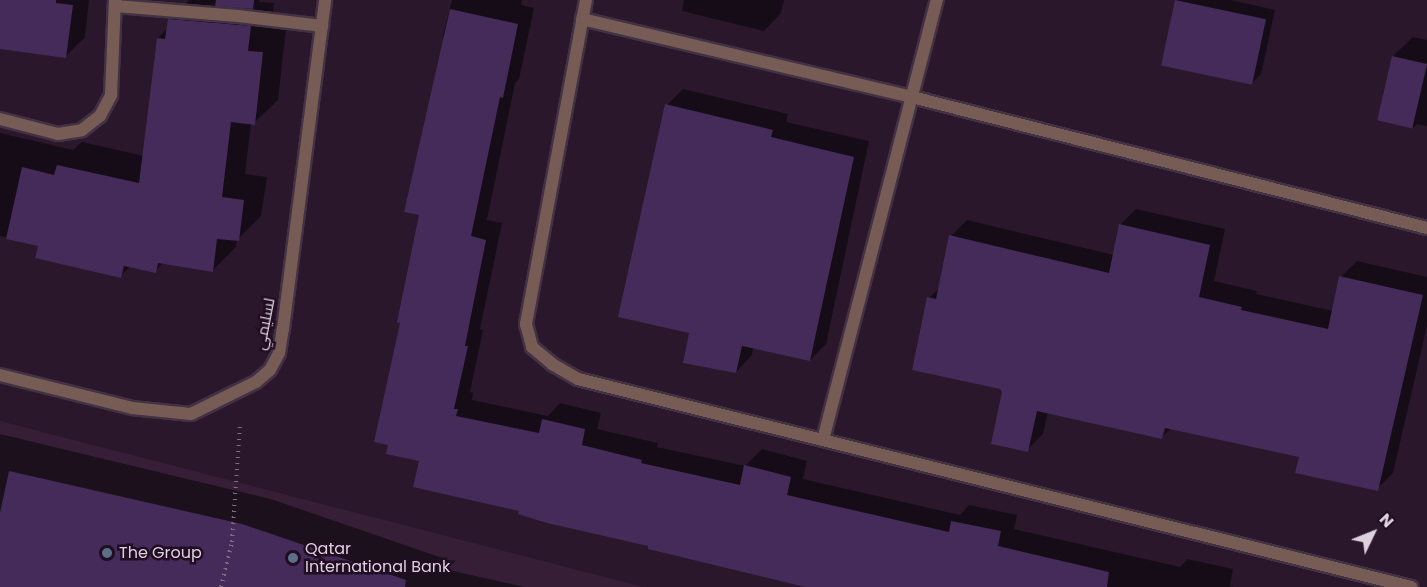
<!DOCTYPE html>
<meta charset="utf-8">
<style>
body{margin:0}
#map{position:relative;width:1427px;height:587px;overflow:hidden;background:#2a172b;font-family:Poppins,Cairo,sans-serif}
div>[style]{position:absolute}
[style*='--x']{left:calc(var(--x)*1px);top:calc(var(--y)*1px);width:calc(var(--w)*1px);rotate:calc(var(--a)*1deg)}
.built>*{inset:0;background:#361e37}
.shadow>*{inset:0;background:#0007}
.building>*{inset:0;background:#442b59;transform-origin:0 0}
.path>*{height:4px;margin-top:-2px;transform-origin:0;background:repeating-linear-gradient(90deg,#7f6e7f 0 1.5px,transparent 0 6px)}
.roads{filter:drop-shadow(2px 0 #433144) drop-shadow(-2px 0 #433144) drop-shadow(0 2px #433144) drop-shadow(0 -2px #433144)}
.street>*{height:12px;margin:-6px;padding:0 6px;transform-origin:6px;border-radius:6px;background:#775c55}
.dots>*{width:16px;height:16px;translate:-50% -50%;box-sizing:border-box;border:3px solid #200d21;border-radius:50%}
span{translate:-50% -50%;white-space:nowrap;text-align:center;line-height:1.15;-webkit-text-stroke:5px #200d21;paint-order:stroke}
.street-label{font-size:16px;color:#ded1de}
.poi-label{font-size:16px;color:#ded1de}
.left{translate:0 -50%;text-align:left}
.north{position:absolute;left:1343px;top:503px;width:60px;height:60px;-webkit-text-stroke:4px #200d21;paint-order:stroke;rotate:47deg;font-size:16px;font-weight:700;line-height:24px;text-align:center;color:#ded1de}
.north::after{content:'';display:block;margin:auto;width:21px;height:27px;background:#ded1de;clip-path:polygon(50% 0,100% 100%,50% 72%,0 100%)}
</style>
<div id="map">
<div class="built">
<div style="clip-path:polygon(0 421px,644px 587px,0 587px)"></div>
</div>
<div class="shadow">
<div style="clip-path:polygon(0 0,89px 0,85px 37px,66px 56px,0 48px)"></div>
<div style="clip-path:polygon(189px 0,260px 0,259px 2px,274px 3px,271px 28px,286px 29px,278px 100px,254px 123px,251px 123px,245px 174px,267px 177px,261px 216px,237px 240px,236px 247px,212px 271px,164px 262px,155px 271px,131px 266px,120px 276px,39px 245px,0 236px,0 133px,73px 150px,82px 142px,144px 156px,158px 38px,168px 28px,170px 19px)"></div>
<div style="clip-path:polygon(452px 0,522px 0,521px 5px,534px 8px,519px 79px,515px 83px,487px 220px,502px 223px,480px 329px,483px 330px,470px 392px,473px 393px,472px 400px,548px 416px,560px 403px,601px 413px,597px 429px,658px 443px,657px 447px,745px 466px,762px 449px,807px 461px,803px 479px,960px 515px,969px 505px,1017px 515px,1014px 529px,1180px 567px,1187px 559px,1233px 569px,1230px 586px,1233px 587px,807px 587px,521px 510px,421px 460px,402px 321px,421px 214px,445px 37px,443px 36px)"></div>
<div style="clip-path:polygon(684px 0,784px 0,781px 13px,764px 31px,682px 11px)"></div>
<div style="clip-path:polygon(1177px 0,1231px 0,1275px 10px,1261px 74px,1251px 84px)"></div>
<div style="clip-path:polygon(1413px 37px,1427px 40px,1427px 126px,1417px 124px,1413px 128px,1393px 56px)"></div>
<div style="clip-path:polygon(683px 89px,788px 114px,786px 122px,869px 141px,826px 344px,810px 360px,753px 347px,752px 355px,736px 372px,691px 332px,667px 105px)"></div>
<div style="clip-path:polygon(1136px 209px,1225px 229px,1214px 281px,1257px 291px,1256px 294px,1333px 311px,1341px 277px,1357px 261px,1427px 277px,1427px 326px,1393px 473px,1377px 489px,1300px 456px,1172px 428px,1162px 437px,1048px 412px,1043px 434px,1027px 450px,1004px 392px,929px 298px,941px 286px,951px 236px,967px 220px,1114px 255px,1120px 225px)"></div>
<div style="clip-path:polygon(0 434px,271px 499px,451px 561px,449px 570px,524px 587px,0 587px)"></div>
</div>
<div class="building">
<div style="clip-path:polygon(0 0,56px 0,56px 3px,73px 5px,66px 58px,0 49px)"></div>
<div style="clip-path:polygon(216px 0,254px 0,253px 9px,215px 6px)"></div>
<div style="left:1175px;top:0;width:93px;height:67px;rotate:12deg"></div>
<div style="clip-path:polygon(450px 9px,518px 24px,503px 98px,500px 97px,471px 236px,486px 240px,465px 346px,468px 346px,454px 409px,458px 409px,456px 416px,539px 433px,542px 419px,585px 429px,582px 445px,642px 460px,641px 463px,740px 485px,744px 465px,791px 477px,787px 495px,949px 532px,951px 521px,1001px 531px,998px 546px,1109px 572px,1107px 587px,805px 587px,648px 549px,648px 546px,547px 523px,518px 514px,519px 511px,413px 487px,419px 461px,386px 454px,388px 445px,374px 442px,400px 323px,397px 322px,419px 215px,404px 212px)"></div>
<div style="clip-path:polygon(168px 19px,251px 26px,248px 51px,263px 52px,255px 125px,231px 122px,222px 197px,244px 200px,239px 241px,217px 239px,213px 272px,158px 263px,156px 273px,124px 266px,121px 278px,35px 258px,38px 246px,6px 239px,22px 167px,54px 175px,57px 165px,139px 183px,157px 38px,165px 39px)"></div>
<div style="left:1392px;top:56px;width:36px;height:66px;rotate:13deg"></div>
<div style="clip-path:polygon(665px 104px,773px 130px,771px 137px,854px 157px,810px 361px,742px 346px,736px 373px,683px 363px,689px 333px,618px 317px)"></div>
<div style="clip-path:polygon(1119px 224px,1210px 245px,1199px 297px,1242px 307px,1241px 310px,1328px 329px,1339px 276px,1423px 295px,1378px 491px,1295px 473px,1299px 457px,1165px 428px,1162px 439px,1037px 411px,1028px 452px,991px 444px,1002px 392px,1000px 389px,912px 370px,927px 297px,936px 299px,949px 235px,1109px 273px)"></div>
<div style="clip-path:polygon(9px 471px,242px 524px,406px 580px,405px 587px,0 587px,0 513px)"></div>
</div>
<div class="path">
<div style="--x:221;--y:587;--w:46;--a:-76.3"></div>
<div style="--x:232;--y:542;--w:117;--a:-86.1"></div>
</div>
<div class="roads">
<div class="street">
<div style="--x:586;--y:0;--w:330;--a:100.5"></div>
<div style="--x:526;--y:324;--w:24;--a:75"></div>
<div style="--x:532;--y:347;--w:26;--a:40"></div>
<div style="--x:552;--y:364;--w:30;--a:30"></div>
<div style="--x:578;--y:379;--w:859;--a:14.02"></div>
<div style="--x:116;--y:6;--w:122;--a:4.7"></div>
<div style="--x:238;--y:16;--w:85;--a:6.8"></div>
<div style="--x:582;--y:19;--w:339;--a:13.3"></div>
<div style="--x:912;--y:97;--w:531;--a:14.27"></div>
<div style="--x:0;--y:119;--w:60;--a:14.5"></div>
<div style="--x:58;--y:134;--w:24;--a:-9"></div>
<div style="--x:82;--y:130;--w:23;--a:-38"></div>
<div style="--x:100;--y:116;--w:24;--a:-62"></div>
<div style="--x:111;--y:95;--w:95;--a:-87.6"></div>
<div style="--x:0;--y:375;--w:136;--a:14"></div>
<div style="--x:132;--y:408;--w:59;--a:5.8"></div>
<div style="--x:191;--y:414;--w:72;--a:-26.2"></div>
<div style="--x:256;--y:382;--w:18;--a:-41"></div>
<div style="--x:270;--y:370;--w:19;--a:-62"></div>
<div style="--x:279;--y:353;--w:24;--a:-81"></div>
<div style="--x:283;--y:329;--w:332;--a:-82.7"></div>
<div style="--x:823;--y:440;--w:455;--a:-75.5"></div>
</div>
</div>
<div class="dots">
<div style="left:107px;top:553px;background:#5c6f8a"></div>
<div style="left:293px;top:558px;background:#5c6f8a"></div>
</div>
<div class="street-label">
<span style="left:265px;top:324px;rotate:-79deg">لسليمي</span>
</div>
<div class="poi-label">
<span class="left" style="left:305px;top:558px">Qatar<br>International Bank</span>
<span class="left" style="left:119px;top:553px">The Group</span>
</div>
<div class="north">N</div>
</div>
